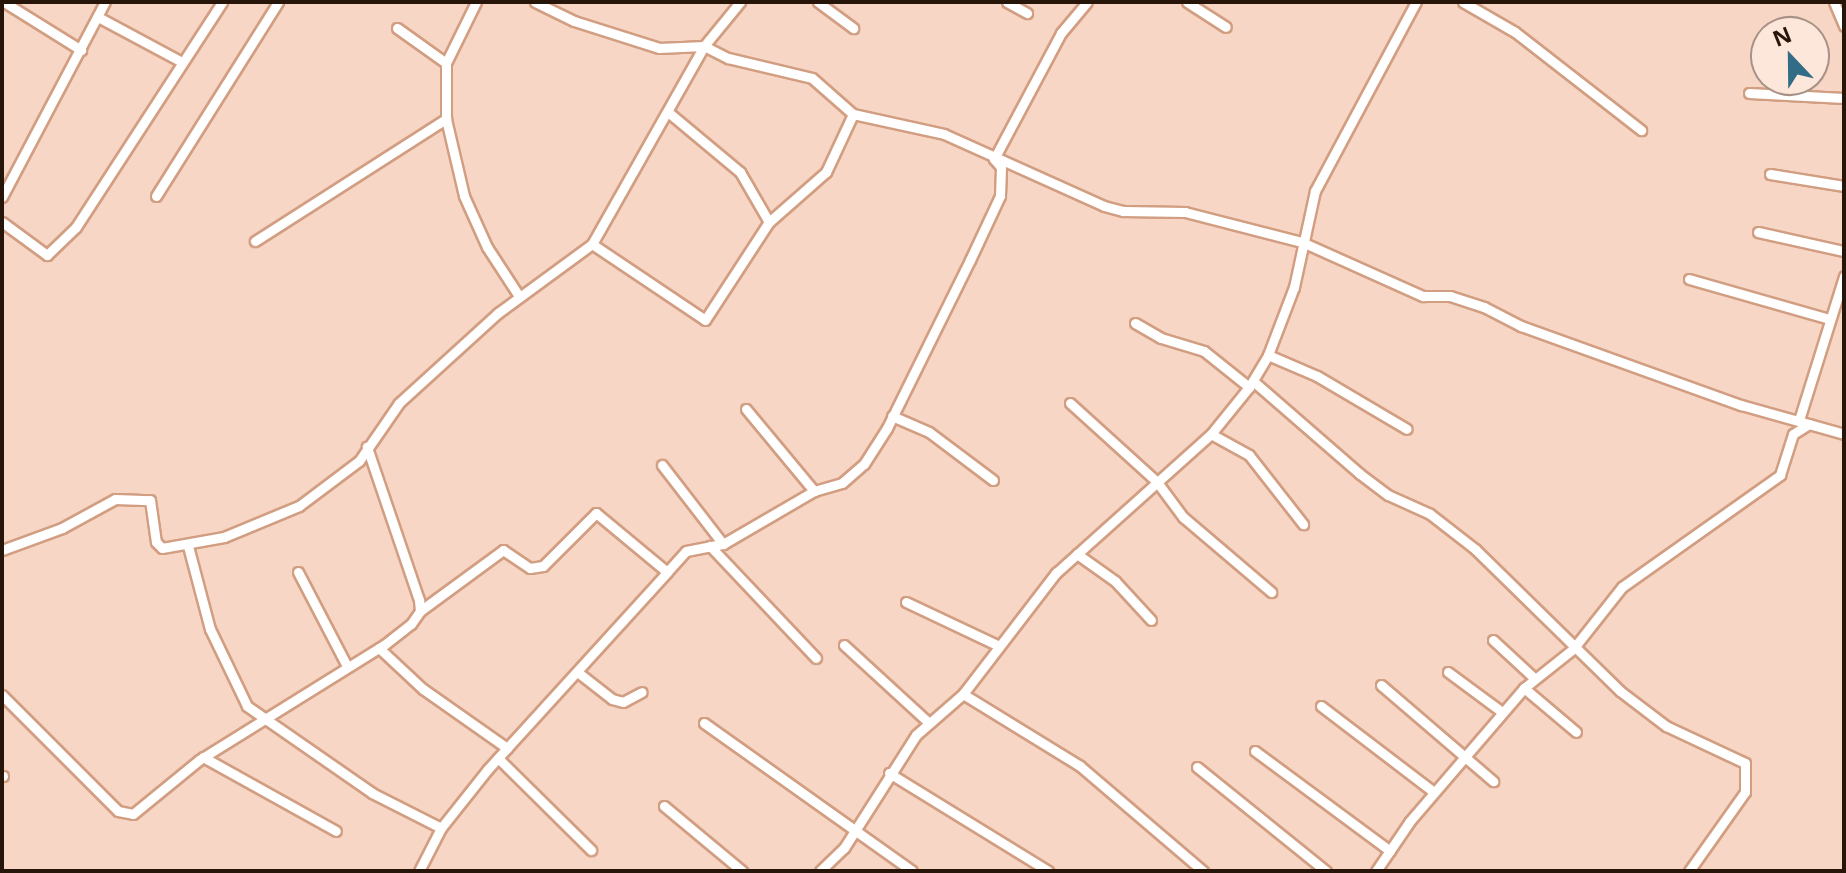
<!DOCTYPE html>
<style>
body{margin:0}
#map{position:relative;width:1846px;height:873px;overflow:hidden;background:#f7d6c5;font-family:"Open Sans",sans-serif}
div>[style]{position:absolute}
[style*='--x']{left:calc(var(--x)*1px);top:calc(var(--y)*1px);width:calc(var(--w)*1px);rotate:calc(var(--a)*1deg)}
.roads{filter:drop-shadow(2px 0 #d29e82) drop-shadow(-2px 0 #d29e82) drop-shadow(0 2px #d29e82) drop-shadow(0 -2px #d29e82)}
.minor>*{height:9px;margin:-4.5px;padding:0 4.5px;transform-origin:4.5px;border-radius:4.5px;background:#fff}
span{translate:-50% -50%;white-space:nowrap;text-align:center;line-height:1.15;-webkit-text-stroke:6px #fde6da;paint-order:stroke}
.frame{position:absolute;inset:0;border:4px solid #28150a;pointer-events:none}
.north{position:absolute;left:1750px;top:16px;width:80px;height:80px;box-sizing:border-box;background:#fde6da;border:2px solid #a89287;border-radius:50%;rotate:338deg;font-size:22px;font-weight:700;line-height:32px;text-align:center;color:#28150a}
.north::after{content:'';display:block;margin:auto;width:28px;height:36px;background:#336c86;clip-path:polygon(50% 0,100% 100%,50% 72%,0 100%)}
</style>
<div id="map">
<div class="roads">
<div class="minor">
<div style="--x:4;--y:2;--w:91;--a:31.9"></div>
<div style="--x:476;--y:2;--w:68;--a:116.2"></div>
<div style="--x:446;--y:63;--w:56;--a:90"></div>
<div style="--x:446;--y:119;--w:79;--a:76.8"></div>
<div style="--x:464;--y:196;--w:56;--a:65.7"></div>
<div style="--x:487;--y:247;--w:59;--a:56.9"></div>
<div style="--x:535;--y:2;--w:43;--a:26"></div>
<div style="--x:574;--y:21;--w:89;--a:17.6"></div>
<div style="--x:659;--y:48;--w:45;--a:-2.5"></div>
<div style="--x:704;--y:46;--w:27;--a:27"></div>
<div style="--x:728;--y:58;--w:86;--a:13.4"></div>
<div style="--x:812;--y:78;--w:55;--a:41.3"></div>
<div style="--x:853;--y:114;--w:93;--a:12.4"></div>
<div style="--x:944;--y:134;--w:175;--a:24.2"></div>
<div style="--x:1104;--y:206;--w:20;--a:15"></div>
<div style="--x:1123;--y:211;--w:62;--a:0.9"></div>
<div style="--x:1185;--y:212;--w:121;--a:14.4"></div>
<div style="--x:1302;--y:242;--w:133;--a:24.1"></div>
<div style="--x:1423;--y:296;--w:27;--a:0"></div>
<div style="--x:1450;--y:296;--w:36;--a:18"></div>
<div style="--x:1484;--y:307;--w:42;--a:27.2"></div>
<div style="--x:1521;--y:326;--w:234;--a:19.8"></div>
<div style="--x:1741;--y:405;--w:107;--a:15.7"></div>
<div style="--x:818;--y:2;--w:44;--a:36.6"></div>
<div style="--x:1007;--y:2;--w:23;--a:29"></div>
<div style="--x:1187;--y:2;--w:46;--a:32.7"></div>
<div style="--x:1463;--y:2;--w:60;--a:30"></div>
<div style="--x:1515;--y:32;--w:160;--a:37.9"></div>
<div style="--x:1834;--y:2;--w:26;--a:67"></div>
<div style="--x:98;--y:17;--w:95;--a:28.2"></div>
<div style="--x:397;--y:28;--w:60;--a:35.5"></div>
<div style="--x:1749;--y:93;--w:95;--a:3"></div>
<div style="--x:668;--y:112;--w:94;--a:39.8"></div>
<div style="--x:740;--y:172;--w:58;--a:59.9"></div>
<div style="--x:994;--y:159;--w:143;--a:-62"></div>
<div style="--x:1061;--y:33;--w:40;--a:-50"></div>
<div style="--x:1770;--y:174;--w:75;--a:9.2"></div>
<div style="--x:156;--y:196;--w:229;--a:-57.8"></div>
<div style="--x:2;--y:197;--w:221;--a:-62.2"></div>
<div style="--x:2;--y:222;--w:56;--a:36.3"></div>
<div style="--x:47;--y:255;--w:40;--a:-44"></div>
<div style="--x:76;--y:227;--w:268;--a:-57"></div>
<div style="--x:1758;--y:232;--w:88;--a:12.5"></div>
<div style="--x:255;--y:241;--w:227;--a:-32.6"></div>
<div style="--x:592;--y:244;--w:136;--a:33.9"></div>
<div style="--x:705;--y:320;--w:117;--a:-56.9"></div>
<div style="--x:769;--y:222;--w:76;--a:-41.3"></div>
<div style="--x:826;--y:172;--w:64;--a:-65"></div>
<div style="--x:1689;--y:279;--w:146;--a:15.9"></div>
<div style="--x:1135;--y:323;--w:30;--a:30"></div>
<div style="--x:1161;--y:338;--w:45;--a:16.8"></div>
<div style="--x:1204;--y:351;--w:58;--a:38.7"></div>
<div style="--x:1268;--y:355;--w:53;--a:23.2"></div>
<div style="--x:1317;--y:376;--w:104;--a:30.5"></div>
<div style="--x:1253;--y:381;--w:142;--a:41"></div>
<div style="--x:1360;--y:474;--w:35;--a:37"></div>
<div style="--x:1388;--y:495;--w:46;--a:24.3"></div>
<div style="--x:1430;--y:514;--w:57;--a:37.9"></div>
<div style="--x:1475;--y:549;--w:203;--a:44.4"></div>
<div style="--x:1620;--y:691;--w:58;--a:37.3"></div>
<div style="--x:1666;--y:726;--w:87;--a:25.1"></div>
<div style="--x:1745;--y:763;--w:29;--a:90"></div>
<div style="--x:1745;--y:792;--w:97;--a:125.3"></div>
<div style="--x:1070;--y:403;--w:118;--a:42.2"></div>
<div style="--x:1157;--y:482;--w:44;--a:53.4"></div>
<div style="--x:1183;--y:517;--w:116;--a:40.4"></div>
<div style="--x:746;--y:409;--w:107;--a:50.3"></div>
<div style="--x:892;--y:416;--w:40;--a:23.4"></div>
<div style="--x:929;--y:432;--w:80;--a:36.9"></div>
<div style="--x:1799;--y:420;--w:151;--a:-72.6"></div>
<div style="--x:1211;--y:434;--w:43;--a:28.9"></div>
<div style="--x:1249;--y:455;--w:88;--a:52"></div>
<div style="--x:662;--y:465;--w:100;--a:52.3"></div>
<div style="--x:188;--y:546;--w:86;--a:75.2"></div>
<div style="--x:210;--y:629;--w:85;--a:64.3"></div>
<div style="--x:247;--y:706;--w:152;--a:34.8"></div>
<div style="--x:372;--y:793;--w:77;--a:26.9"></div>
<div style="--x:441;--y:828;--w:75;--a:-51.5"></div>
<div style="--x:488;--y:769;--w:266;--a:-47.7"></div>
<div style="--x:710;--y:546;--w:154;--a:46.6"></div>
<div style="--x:2;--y:550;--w:64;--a:-20.1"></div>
<div style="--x:62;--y:528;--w:60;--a:-28.7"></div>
<div style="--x:115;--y:499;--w:35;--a:2"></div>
<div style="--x:150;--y:500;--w:42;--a:81.9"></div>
<div style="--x:156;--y:542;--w:8;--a:45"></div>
<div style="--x:162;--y:548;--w:63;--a:-10.1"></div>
<div style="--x:224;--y:537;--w:81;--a:-22.5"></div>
<div style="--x:299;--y:506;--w:75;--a:-36.9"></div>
<div style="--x:359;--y:461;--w:70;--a:-55.4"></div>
<div style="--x:399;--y:403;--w:134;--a:-42.3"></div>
<div style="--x:498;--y:313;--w:117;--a:-36.3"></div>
<div style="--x:592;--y:244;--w:227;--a:-60.5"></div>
<div style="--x:704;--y:46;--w:57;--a:-50.7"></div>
<div style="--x:1077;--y:554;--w:47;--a:35.4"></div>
<div style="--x:1115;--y:581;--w:53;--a:47.3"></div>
<div style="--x:298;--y:572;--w:106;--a:62.5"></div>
<div style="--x:906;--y:602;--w:101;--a:25.3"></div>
<div style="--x:420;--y:611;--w:103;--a:-36.3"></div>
<div style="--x:503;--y:550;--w:32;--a:34"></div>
<div style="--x:530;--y:568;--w:13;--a:-9"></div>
<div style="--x:543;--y:566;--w:75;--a:-45"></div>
<div style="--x:596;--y:513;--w:92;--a:39.7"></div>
<div style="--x:667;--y:572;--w:28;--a:-48"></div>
<div style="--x:686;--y:551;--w:38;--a:-11"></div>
<div style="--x:723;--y:544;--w:105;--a:-30.2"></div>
<div style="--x:814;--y:491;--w:29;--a:-16"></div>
<div style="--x:842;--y:483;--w:29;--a:-41"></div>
<div style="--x:864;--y:464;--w:43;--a:-57.4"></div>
<div style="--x:887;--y:428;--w:187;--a:-63.7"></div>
<div style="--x:970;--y:260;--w:71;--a:-64.9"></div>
<div style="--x:1000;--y:196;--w:29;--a:-88"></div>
<div style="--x:1001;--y:167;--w:11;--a:-131"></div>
<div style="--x:1493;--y:640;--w:56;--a:42.8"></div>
<div style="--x:844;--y:645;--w:115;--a:42.5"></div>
<div style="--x:379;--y:648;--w:60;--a:43"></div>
<div style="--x:423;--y:689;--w:103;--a:35.1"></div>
<div style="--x:1448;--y:672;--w:67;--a:36.5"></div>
<div style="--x:580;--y:674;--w:41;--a:38"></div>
<div style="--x:612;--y:699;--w:11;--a:15"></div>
<div style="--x:623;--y:702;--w:21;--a:-28"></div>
<div style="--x:1381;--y:685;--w:148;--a:40.6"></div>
<div style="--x:1524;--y:688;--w:68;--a:40.2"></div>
<div style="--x:963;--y:694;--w:137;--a:31.6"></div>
<div style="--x:1080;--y:766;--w:162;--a:40.5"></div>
<div style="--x:2;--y:695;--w:164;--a:45"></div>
<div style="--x:118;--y:811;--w:15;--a:11"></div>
<div style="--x:133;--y:814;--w:85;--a:-39.3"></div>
<div style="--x:199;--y:760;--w:218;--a:-31.9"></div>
<div style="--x:384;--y:645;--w:34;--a:-38"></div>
<div style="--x:411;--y:624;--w:16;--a:-55"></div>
<div style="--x:420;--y:611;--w:11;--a:-95"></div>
<div style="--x:419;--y:600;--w:162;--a:-108.8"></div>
<div style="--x:1321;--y:706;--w:142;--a:37.3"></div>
<div style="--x:704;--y:723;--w:255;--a:35.4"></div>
<div style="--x:1255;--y:751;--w:168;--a:36.5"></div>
<div style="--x:203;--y:757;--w:152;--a:29.1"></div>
<div style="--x:498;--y:758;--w:131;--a:44.7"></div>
<div style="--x:1197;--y:767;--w:166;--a:38.9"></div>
<div style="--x:889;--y:773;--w:187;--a:31.6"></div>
<div style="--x:2;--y:776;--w:1;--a:0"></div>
<div style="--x:664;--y:806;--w:102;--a:39.8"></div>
<div style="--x:419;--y:871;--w:48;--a:-62.9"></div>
<div style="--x:820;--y:871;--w:33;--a:-44"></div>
<div style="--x:844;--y:848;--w:134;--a:-57.5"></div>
<div style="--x:916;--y:735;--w:62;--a:-41.1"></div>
<div style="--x:963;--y:694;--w:153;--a:-52.5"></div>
<div style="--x:1056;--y:573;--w:208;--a:-41.9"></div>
<div style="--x:1211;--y:434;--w:60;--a:-51"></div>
<div style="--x:1249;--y:387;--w:37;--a:-59"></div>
<div style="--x:1268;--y:355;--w:73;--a:-69.1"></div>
<div style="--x:1294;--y:287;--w:98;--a:-77.7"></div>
<div style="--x:1315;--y:191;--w:214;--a:-61.9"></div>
<div style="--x:1376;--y:871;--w:60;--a:-55.8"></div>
<div style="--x:1410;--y:821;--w:175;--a:-49.4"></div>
<div style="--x:1524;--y:688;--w:63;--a:-38.5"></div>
<div style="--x:1573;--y:649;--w:79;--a:-51.7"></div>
<div style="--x:1622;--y:587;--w:194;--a:-35.3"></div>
<div style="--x:1780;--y:475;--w:43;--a:-72.4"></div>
<div style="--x:1793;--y:434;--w:19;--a:-32"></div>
</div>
</div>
<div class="frame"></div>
<div class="north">N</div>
</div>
